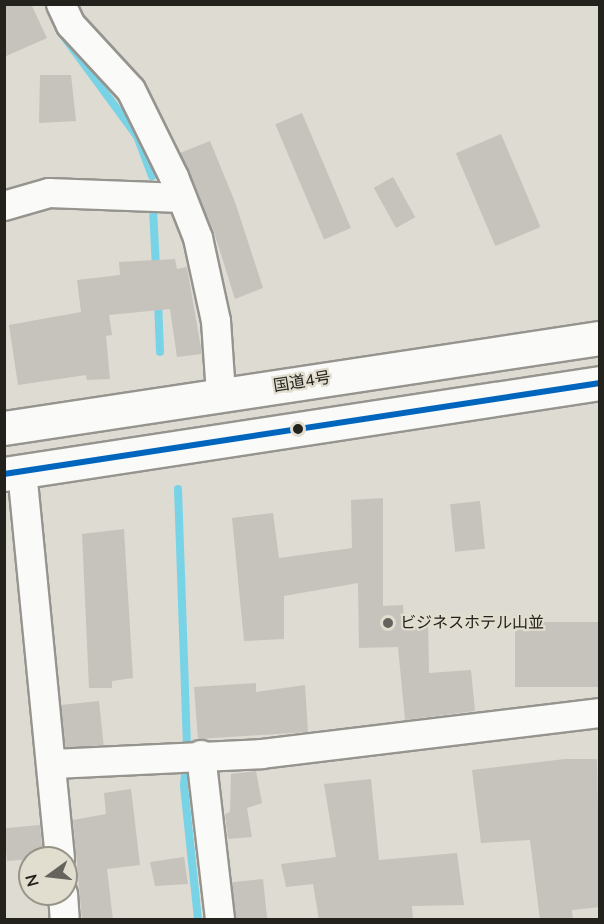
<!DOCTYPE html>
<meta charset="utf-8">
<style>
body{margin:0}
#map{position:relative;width:604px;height:924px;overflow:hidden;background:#dedbd3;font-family:"Nunito Sans","Noto Sans JP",sans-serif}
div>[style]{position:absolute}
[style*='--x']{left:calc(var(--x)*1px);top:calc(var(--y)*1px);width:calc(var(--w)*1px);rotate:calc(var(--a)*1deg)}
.stream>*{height:8px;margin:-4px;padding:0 4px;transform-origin:4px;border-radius:4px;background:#78d3e6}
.building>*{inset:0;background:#c6c2bc;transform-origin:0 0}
.roads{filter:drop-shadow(2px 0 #96948e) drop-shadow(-2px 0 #96948e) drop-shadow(0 2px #96948e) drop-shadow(0 -2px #96948e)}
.minor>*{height:28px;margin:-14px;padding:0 14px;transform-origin:14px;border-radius:14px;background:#fafaf8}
.highway>*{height:33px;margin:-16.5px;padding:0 16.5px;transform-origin:16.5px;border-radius:16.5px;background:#fafaf8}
.bus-1>*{height:6px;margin:-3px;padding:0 3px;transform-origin:3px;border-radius:3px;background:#0065bd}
.dots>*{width:16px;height:16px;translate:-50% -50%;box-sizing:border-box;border:3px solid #e2decf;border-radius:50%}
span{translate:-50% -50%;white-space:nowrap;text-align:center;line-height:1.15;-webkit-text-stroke:4.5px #e2decf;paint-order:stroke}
.street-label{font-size:16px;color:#23221c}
.poi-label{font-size:16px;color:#23221c}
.left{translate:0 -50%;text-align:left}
.frame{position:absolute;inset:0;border:6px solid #23221c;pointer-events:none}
.north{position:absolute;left:18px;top:846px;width:60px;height:60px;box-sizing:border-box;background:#e2decf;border:2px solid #969387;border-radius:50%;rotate:255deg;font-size:16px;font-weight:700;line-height:24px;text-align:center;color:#23221c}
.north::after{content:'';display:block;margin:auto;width:21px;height:27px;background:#64635c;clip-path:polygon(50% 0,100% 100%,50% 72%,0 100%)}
</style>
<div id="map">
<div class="stream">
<div style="--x:59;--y:30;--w:132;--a:53.7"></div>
<div style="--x:137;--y:136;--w:43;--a:69.4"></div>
<div style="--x:153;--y:209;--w:60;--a:87.1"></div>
<div style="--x:158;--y:302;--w:50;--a:87.7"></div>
<div style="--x:178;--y:489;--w:262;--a:88"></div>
<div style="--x:186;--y:763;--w:23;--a:95"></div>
<div style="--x:184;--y:786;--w:135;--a:84"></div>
</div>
<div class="building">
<div style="clip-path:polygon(4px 4px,31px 4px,47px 38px,4px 57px)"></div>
<div style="clip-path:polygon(40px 75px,71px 75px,76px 121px,39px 123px)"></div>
<div style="left:302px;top:113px;width:125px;height:29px;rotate:67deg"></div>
<div style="left:501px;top:134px;width:101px;height:49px;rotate:67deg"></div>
<div style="clip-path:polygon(210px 141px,235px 202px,263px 288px,235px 299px,214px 232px,180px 153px)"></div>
<div style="left:393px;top:177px;width:46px;height:22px;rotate:61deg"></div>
<div style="clip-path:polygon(175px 259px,177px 269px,187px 267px,202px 354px,177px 357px,170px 309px,109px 315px,112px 335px,106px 336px,110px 379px,87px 380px,86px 375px,18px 385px,9px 325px,81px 312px,77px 280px,120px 275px,119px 262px)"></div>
<div style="clip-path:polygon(383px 498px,383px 606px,403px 605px,404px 625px,428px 625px,429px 673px,471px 670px,475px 711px,405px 720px,398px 647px,359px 648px,358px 583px,284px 596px,284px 639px,244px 641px,232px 518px,273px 513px,279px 558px,352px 548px,351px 500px)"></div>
<div style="left:480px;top:501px;width:48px;height:30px;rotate:84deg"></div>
<div style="clip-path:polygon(124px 529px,133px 678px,112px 681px,112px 688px,89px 688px,82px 534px)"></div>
<div style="left:600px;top:622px;width:65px;height:85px;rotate:90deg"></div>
<div style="clip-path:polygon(256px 683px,256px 692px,305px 685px,308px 732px,198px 739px,194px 687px)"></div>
<div style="left:99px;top:701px;width:44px;height:38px;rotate:84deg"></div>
<div style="clip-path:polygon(565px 759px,597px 759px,600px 907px,572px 910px,573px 920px,540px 920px,530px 840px,481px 843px,472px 770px)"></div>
<div style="clip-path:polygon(256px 771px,262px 803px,247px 808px,252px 837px,228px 839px,225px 814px,230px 812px,231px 774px)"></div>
<div style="clip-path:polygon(371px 779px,379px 860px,457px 853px,464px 905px,412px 906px,413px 920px,319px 920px,313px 884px,286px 887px,281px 864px,336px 857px,324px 784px)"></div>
<div style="clip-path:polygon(131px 789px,140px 865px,107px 869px,113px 920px,82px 920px,73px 820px,106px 814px,104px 793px)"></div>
<div style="left:40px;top:825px;width:33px;height:36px;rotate:85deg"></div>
<div style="clip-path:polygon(184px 857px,188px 884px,155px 886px,150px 862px)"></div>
<div style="left:263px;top:879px;width:41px;height:31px;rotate:84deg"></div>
</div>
<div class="roads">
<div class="minor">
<div style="--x:61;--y:4;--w:23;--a:65"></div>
<div style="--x:71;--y:25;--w:88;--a:47.3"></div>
<div style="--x:131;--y:90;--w:97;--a:63.7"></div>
<div style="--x:174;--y:177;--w:66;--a:68.5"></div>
<div style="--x:198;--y:238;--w:85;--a:77.8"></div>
<div style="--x:216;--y:321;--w:73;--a:86.1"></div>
<div style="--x:4;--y:206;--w:47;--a:-16.1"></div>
<div style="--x:49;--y:193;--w:133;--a:2.2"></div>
<div style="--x:22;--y:471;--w:389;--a:84.4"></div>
<div style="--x:201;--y:755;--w:166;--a:83.4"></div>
<div style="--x:52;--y:764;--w:210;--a:-2.7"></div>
<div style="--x:262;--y:754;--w:340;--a:-6.9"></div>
<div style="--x:63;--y:894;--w:26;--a:86"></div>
</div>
<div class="highway">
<div style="--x:4;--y:428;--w:603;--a:-8.59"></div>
<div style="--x:4;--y:474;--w:603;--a:-8.68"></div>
</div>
</div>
<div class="bus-1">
<div style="--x:4;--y:474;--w:603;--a:-8.68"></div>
</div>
<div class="dots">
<div style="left:298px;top:429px;background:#23221c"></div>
<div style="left:388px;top:623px;background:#64635c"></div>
</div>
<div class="street-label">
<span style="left:302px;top:382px;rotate:-9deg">国道4号</span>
</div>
<div class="poi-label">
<span class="left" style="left:400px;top:623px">ビジネスホテル山並</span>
</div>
<div class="frame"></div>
<div class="north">N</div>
</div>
